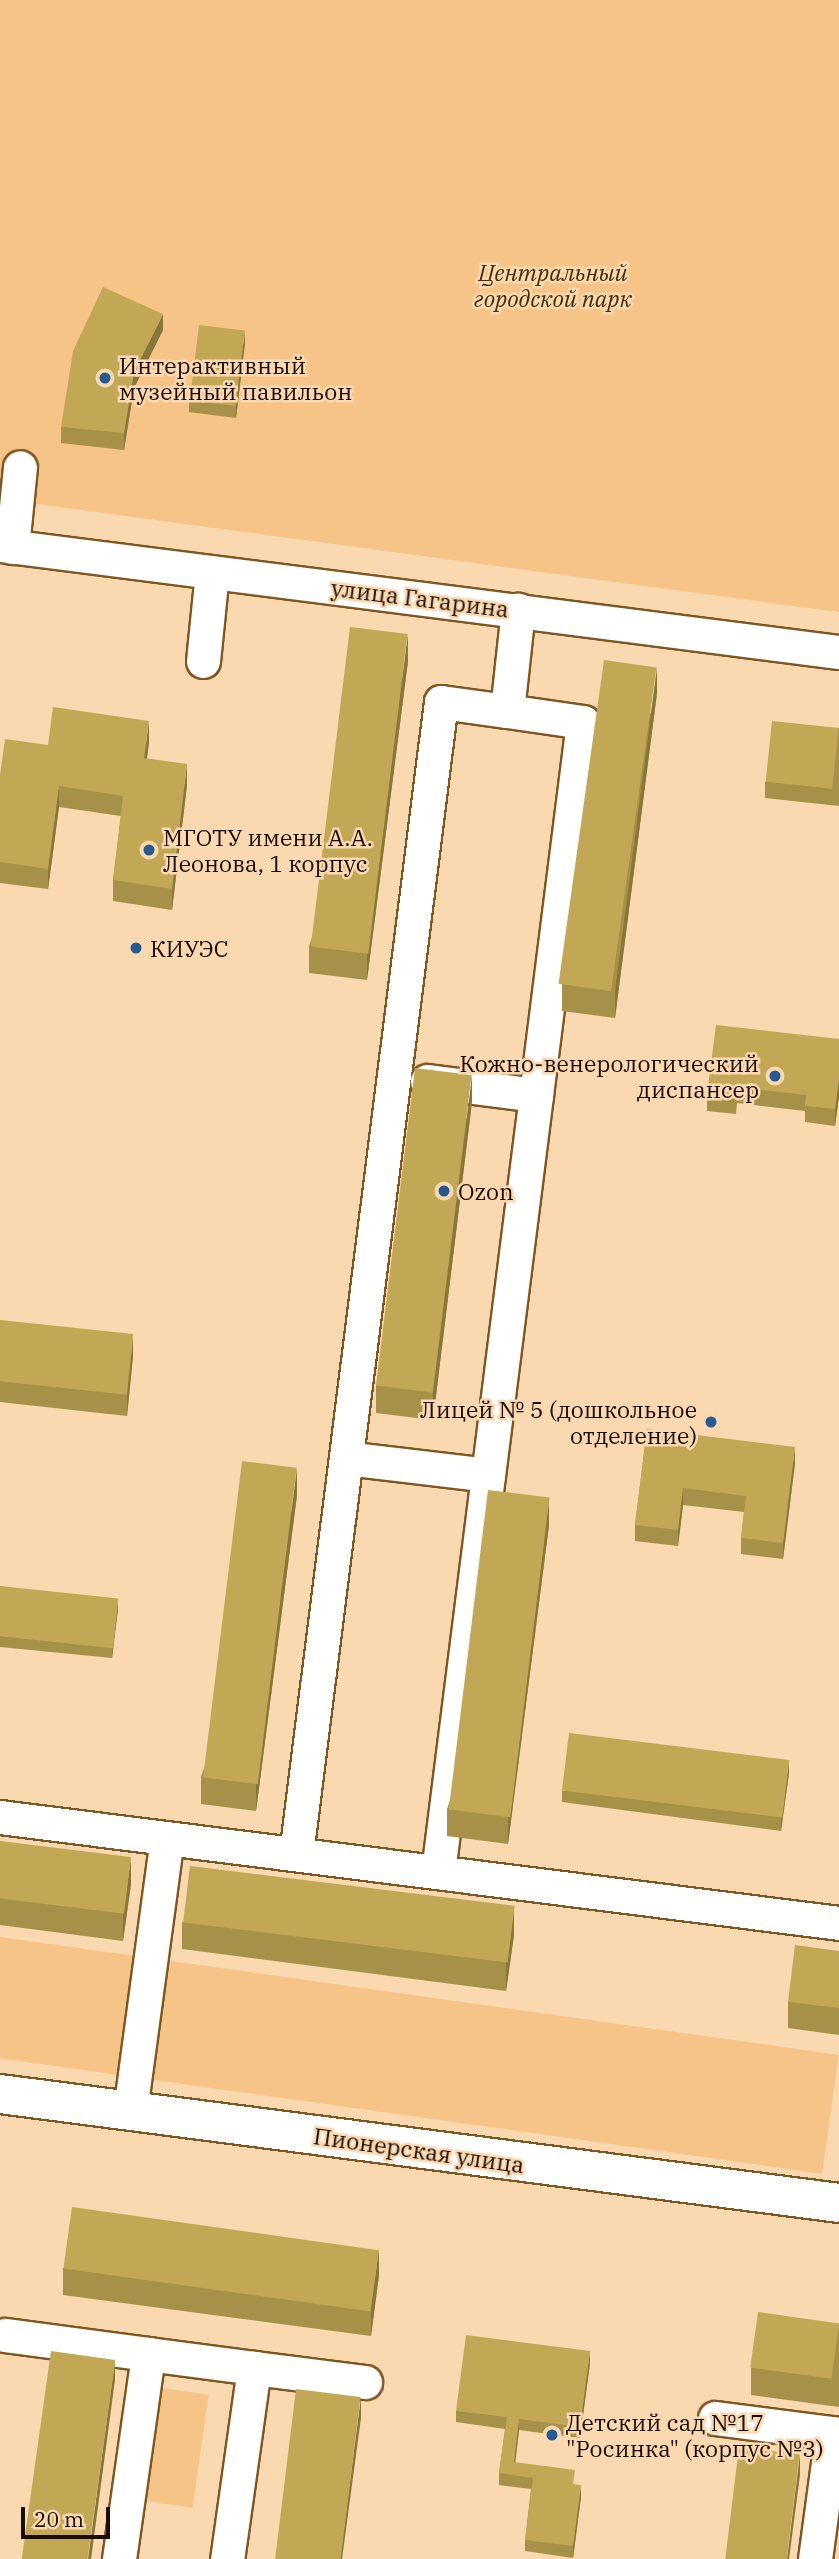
<!DOCTYPE html>
<meta charset="utf-8">
<style>
body{margin:0}
#map{position:relative;width:839px;height:2559px;overflow:hidden;background:#fad8b0;font-family:"IBM Plex Serif",serif}
div>[style]{position:absolute}
[style*='--x']{left:calc(var(--x)*1px);top:calc(var(--y)*1px);width:calc(var(--w)*1px);rotate:calc(var(--a)*1deg)}
.green>*{inset:0;background:#f5c486;transform-origin:0 0}
.roads{filter:drop-shadow(2px 0 #7e5720) drop-shadow(-2px 0 #7e5720) drop-shadow(0 2px #7e5720) drop-shadow(0 -2px #7e5720)}
.minor>*{height:33px;margin:-16.5px;padding:0 16.5px;transform-origin:16.5px;border-radius:16.5px;background:#fff}
.major>*{height:38px;margin:-19px;padding:0 19px;transform-origin:19px;border-radius:19px;background:#fff}
.wall>*{inset:0;background:#a79048}
.shaded-wall>*{inset:0;background:#88763b}
.building>*{inset:0;background:#c2a854;transform-origin:0 0}
.dots>*{width:19px;height:19px;translate:-50% -50%;box-sizing:border-box;border:4px solid #fad8b0;border-radius:50%}
span{translate:-50% -50%;white-space:nowrap;text-align:center;line-height:1.15;-webkit-text-stroke:5px #fad8b0;paint-order:stroke}
.park-label{font-size:23px;color:#472f0b;font-style:italic}
.poi-label{font-size:23px;color:#1b0c00}
.left{translate:0 -50%;text-align:left}
.right{translate:-100% -50%;text-align:right}
.street-label{font-size:23px;color:#1b0c00}
.scale{position:absolute;left:21px;top:2507px;width:89px;height:32px;box-sizing:border-box;border:4px solid #1b0c00;border-top:0;padding-left:9px;font-size:21px;line-height:24px;white-space:nowrap;color:#1b0c00;-webkit-text-stroke:5px #fad8b0;paint-order:stroke}
</style>
<div id="map">
<div class="green">
<div style="clip-path:polygon(0 0,839px 0,839px 612px,0 499px)"></div>
<div style="left:0;top:1937px;width:847px;height:120px;rotate:8deg"></div>
<div style="left:161px;top:2388px;width:48px;height:114px;rotate:8deg"></div>
</div>
<div class="roads">
<div class="minor">
<div style="--x:0;--y:545;--w:846;--a:7.27"></div>
<div style="--x:12;--y:547;--w:80;--a:-84.3"></div>
<div style="--x:203;--y:661;--w:89;--a:-84.2"></div>
<div style="--x:427;--y:1081;--w:110;--a:7.3"></div>
<div style="--x:346;--y:1458;--w:143;--a:6.8"></div>
<div style="--x:0;--y:1817;--w:846;--a:7.2"></div>
<div style="--x:296;--y:1854;--w:1161;--a:-82.83"></div>
<div style="--x:441;--y:702;--w:67;--a:7.8"></div>
<div style="--x:507;--y:711;--w:102;--a:-83.8"></div>
<div style="--x:438;--y:1872;--w:1159;--a:-82.81"></div>
<div style="--x:583;--y:722;--w:77;--a:-171.8"></div>
<div style="--x:130;--y:2111;--w:275;--a:-82.3"></div>
<div style="--x:5;--y:2335;--w:144;--a:7.6"></div>
<div style="--x:254;--y:2368;--w:112;--a:7.2"></div>
<div style="--x:715;--y:2418;--w:125;--a:7.4"></div>
<div style="--x:119;--y:2559;--w:207;--a:-81.9"></div>
<div style="--x:148;--y:2354;--w:107;--a:7.5"></div>
<div style="--x:254;--y:2368;--w:193;--a:98"></div>
<div style="--x:815;--y:2559;--w:127;--a:-82.3"></div>
</div>
<div class="major">
<div style="--x:0;--y:2094;--w:846;--a:7.4"></div>
</div>
</div>
<div class="wall">
<div style="clip-path:polygon(163px 330px,134px 388px,124px 450px,61px 443px,61px 427px)"></div>
<div style="clip-path:polygon(245px 343px,236px 418px,189px 412px,189px 400px)"></div>
<div style="clip-path:polygon(408px 661px,367px 980px,309px 973px,309px 946px)"></div>
<div style="clip-path:polygon(657px 693px,615px 1018px,562px 1011px,562px 984px)"></div>
<div style="clip-path:polygon(839px 728px,839px 806px,765px 798px,765px 782px)"></div>
<div style="clip-path:polygon(149px 742px,147px 759px,187px 785px,172px 910px,113px 901px,113px 880px,121px 816px,59px 807px,48px 889px,0 883px,0 775px,48px 745px)"></div>
<div style="clip-path:polygon(839px 1039px,839px 1096px,835px 1126px,805px 1122px,805px 1111px,737px 1103px,736px 1114px,707px 1111px,707px 1094px)"></div>
<div style="clip-path:polygon(472px 1102px,433px 1420px,376px 1413px,376px 1386px)"></div>
<div style="clip-path:polygon(0 1320px,133px 1356px,127px 1416px,0 1402px)"></div>
<div style="clip-path:polygon(647px 1429px,795px 1463px,783px 1559px,741px 1554px,741px 1538px,744px 1512px,683px 1505px,678px 1546px,635px 1541px,635px 1525px)"></div>
<div style="clip-path:polygon(297px 1495px,256px 1811px,201px 1804px,201px 1777px)"></div>
<div style="clip-path:polygon(549px 1525px,508px 1844px,447px 1836px,447px 1809px)"></div>
<div style="clip-path:polygon(0 1586px,118px 1609px,112px 1658px,0 1647px)"></div>
<div style="clip-path:polygon(789px 1773px,781px 1831px,562px 1802px,562px 1791px)"></div>
<div style="clip-path:polygon(0 1841px,131px 1884px,123px 1941px,0 1925px)"></div>
<div style="clip-path:polygon(182px 1922px,514px 1935px,506px 1991px,182px 1949px)"></div>
<div style="clip-path:polygon(839px 1951px,839px 2035px,788px 2028px,788px 2002px)"></div>
<div style="clip-path:polygon(63px 2268px,379px 2275px,371px 2336px,63px 2295px)"></div>
<div style="clip-path:polygon(839px 2323px,839px 2407px,751px 2395px,751px 2368px)"></div>
<div style="clip-path:polygon(590px 2363px,580px 2438px,519px 2430px,515px 2462px,574px 2484px,581px 2497px,573px 2558px,525px 2551px,525px 2540px,531px 2489px,499px 2485px,499px 2473px,505px 2429px,456px 2422px,456px 2411px)"></div>
</div>
<div class="shaded-wall">
<div style="clip-path:polygon(163px 314px,163px 330px,134px 388px,124px 450px,124px 433px,134px 372px)"></div>
<div style="clip-path:polygon(245px 331px,245px 343px,236px 418px,236px 406px)"></div>
<div style="clip-path:polygon(408px 634px,408px 661px,367px 980px,367px 953px)"></div>
<div style="clip-path:polygon(657px 667px,657px 693px,615px 1018px,615px 991px)"></div>
<div style="clip-path:polygon(149px 721px,149px 742px,144px 779px,144px 758px)"></div>
<div style="clip-path:polygon(187px 764px,187px 785px,172px 910px,172px 889px)"></div>
<div style="clip-path:polygon(59px 786px,59px 807px,48px 889px,48px 869px)"></div>
<div style="clip-path:polygon(472px 1075px,472px 1102px,433px 1420px,433px 1393px)"></div>
<div style="clip-path:polygon(839px 1079px,839px 1096px,835px 1126px,835px 1109px)"></div>
<div style="clip-path:polygon(133px 1335px,133px 1356px,127px 1416px,127px 1395px)"></div>
<div style="clip-path:polygon(795px 1447px,795px 1463px,783px 1559px,783px 1543px)"></div>
<div style="clip-path:polygon(297px 1468px,297px 1495px,256px 1811px,256px 1784px)"></div>
<div style="clip-path:polygon(683px 1488px,683px 1505px,678px 1546px,678px 1530px)"></div>
<div style="clip-path:polygon(549px 1498px,549px 1525px,508px 1844px,508px 1817px)"></div>
<div style="clip-path:polygon(118px 1598px,118px 1609px,112px 1658px,112px 1646px)"></div>
<div style="clip-path:polygon(789px 1761px,789px 1773px,781px 1831px,781px 1819px)"></div>
<div style="clip-path:polygon(131px 1858px,131px 1884px,123px 1941px,123px 1914px)"></div>
<div style="clip-path:polygon(514px 1908px,514px 1935px,506px 1991px,506px 1964px)"></div>
<div style="clip-path:polygon(379px 2248px,379px 2275px,371px 2336px,371px 2309px)"></div>
<div style="clip-path:polygon(590px 2351px,590px 2363px,580px 2438px,580px 2427px)"></div>
<div style="clip-path:polygon(115px 2360px,115px 2380px,91px 2559px,88px 2559px)"></div>
<div style="clip-path:polygon(361px 2397px,361px 2418px,342px 2559px,340px 2559px)"></div>
<div style="clip-path:polygon(519px 2419px,519px 2430px,514px 2474px,514px 2462px)"></div>
<div style="clip-path:polygon(800px 2454px,800px 2475px,789px 2559px,787px 2559px)"></div>
<div style="clip-path:polygon(581px 2485px,581px 2497px,573px 2558px,573px 2546px)"></div>
</div>
<div class="building">
<div style="clip-path:polygon(103px 287px,163px 314px,134px 372px,124px 433px,61px 427px,73px 351px)"></div>
<div style="left:199px;top:325px;width:46px;height:76px;rotate:7deg"></div>
<div style="left:350px;top:627px;width:58px;height:322px;rotate:7deg"></div>
<div style="left:604px;top:660px;width:53px;height:327px;rotate:8deg"></div>
<div style="clip-path:polygon(53px 707px,149px 721px,144px 758px,187px 764px,172px 889px,113px 880px,123px 796px,59px 786px,48px 869px,0 862px,0 775px,5px 739px,48px 745px)"></div>
<div style="left:772px;top:721px;width:67px;height:61px;rotate:6deg"></div>
<div style="clip-path:polygon(716px 1025px,839px 1039px,839px 1079px,835px 1109px,805px 1106px,806px 1095px,737px 1087px,736px 1098px,707px 1094px)"></div>
<div style="left:415px;top:1068px;width:57px;height:320px;rotate:7deg"></div>
<div style="left:0;top:1320px;width:134px;height:61px;rotate:6deg"></div>
<div style="clip-path:polygon(647px 1429px,795px 1447px,783px 1543px,741px 1538px,746px 1496px,683px 1488px,678px 1530px,635px 1525px)"></div>
<div style="left:242px;top:1461px;width:55px;height:319px;rotate:7deg"></div>
<div style="left:488px;top:1490px;width:62px;height:322px;rotate:7deg"></div>
<div style="left:0;top:1586px;width:119px;height:50px;rotate:6deg"></div>
<div style="left:569px;top:1733px;width:222px;height:58px;rotate:7deg"></div>
<div style="left:0;top:1841px;width:132px;height:57px;rotate:7deg"></div>
<div style="left:190px;top:1866px;width:327px;height:57px;rotate:7deg"></div>
<div style="clip-path:polygon(795px 1945px,839px 1951px,839px 2008px,788px 2002px)"></div>
<div style="left:72px;top:2207px;width:310px;height:62px;rotate:8deg"></div>
<div style="left:758px;top:2312px;width:82px;height:56px;rotate:8deg"></div>
<div style="clip-path:polygon(466px 2335px,590px 2351px,580px 2427px,519px 2419px,514px 2462px,575px 2470px,573px 2484px,581px 2485px,573px 2546px,525px 2540px,533px 2478px,499px 2473px,507px 2417px,456px 2411px)"></div>
<div style="left:51px;top:2351px;width:65px;height:210px;rotate:8deg"></div>
<div style="left:296px;top:2389px;width:65px;height:171px;rotate:7deg"></div>
<div style="left:739px;top:2447px;width:61px;height:113px;rotate:7deg"></div>
</div>
<div class="dots">
<div style="left:105px;top:378px;background:#255b93"></div>
<div style="left:149px;top:850px;background:#255b93"></div>
<div style="left:136px;top:948px;background:#255b93"></div>
<div style="left:775px;top:1076px;background:#255b93"></div>
<div style="left:444px;top:1191px;background:#255b93"></div>
<div style="left:711px;top:1422px;background:#255b93"></div>
<div style="left:552px;top:2435px;background:#255b93"></div>
</div>
<div class="park-label">
<span style="left:553px;top:285px">Центральный<br>городской парк</span>
</div>
<div class="poi-label">
<span class="left" style="left:119px;top:378px">Интерактивный<br>музейный павильон</span>
<span class="left" style="left:163px;top:850px">МГОТУ имени А.А.<br>Леонова, 1 корпус</span>
<span class="left" style="left:150px;top:948px">КИУЭС</span>
<span class="right" style="left:759px;top:1076px">Кожно-венерологический<br>диспансер</span>
<span class="left" style="left:458px;top:1191px">Ozon</span>
<span class="right" style="left:697px;top:1422px">Лицей № 5 (дошкольное<br>отделение)</span>
<span class="left" style="left:566px;top:2435px">Детский сад №17<br>"Росинка" (корпус №3)</span>
</div>
<div class="street-label">
<span style="left:420px;top:598px;rotate:7deg">улица Гагарина</span>
<span style="left:419px;top:2150px;rotate:8deg">Пионерская улица</span>
</div>
<div class="scale">20 m</div>
</div>
